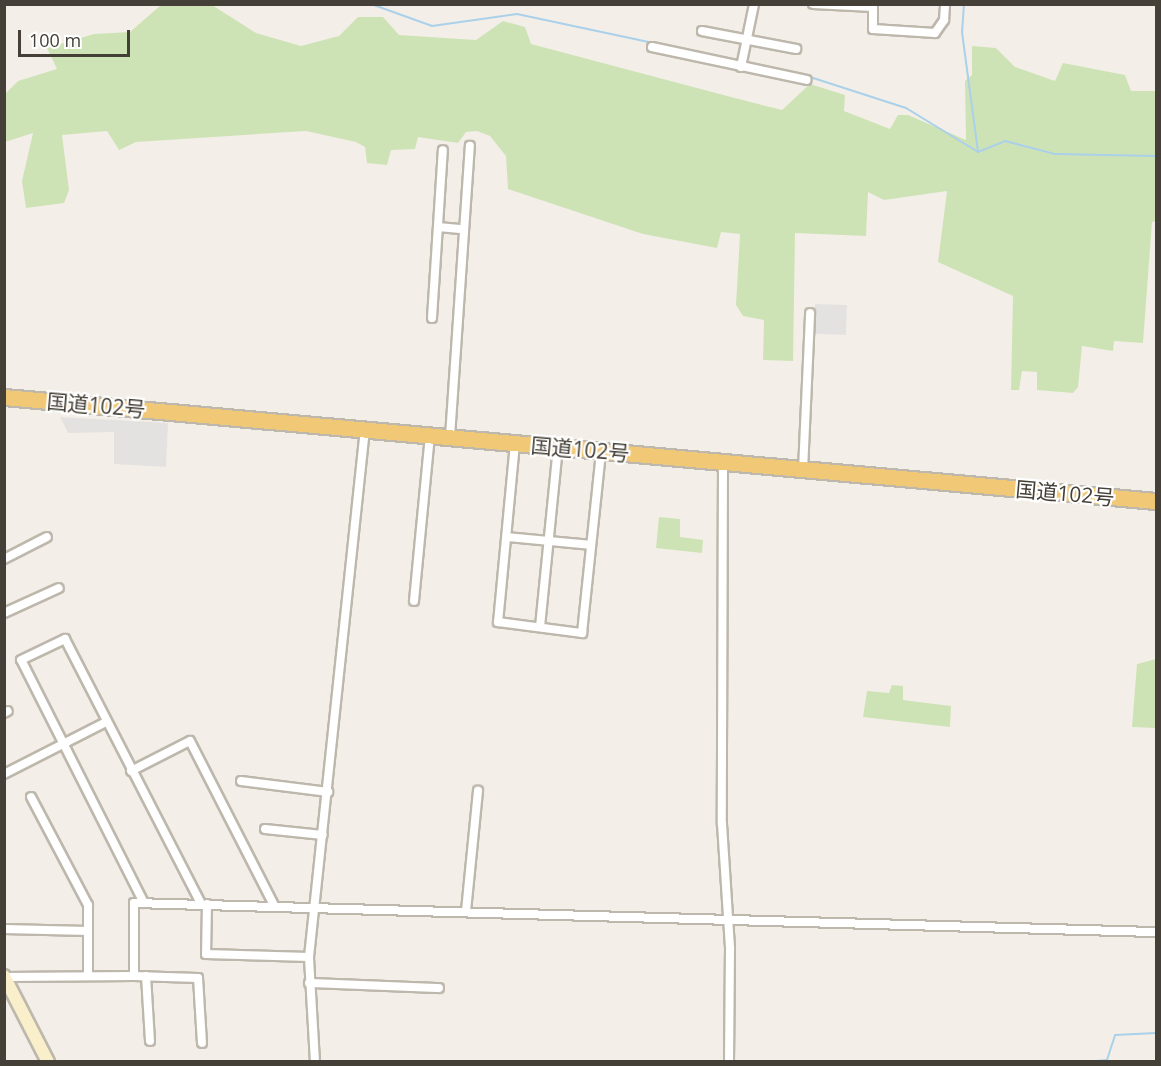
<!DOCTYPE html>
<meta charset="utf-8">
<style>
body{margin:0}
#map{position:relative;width:1161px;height:1066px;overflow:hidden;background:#f3efe8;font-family:"Open Sans","Noto Sans JP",sans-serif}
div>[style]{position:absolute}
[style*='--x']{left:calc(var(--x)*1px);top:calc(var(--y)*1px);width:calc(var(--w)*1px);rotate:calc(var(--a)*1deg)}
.green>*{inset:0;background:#cee3b5}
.parking>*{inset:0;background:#e4e2e0;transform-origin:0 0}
.stream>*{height:2px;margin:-1px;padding:0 1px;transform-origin:1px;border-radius:1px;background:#aad0ea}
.roads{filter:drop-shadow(2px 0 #bdb7ac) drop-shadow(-2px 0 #bdb7ac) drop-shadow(0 2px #bdb7ac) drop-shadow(0 -2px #bdb7ac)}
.street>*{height:8px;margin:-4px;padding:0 4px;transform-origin:4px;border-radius:4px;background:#fff}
.secondary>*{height:12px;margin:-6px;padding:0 6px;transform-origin:6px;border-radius:6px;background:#faefcb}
.highway>*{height:15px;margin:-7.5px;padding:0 7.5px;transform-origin:7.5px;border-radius:7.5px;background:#f1c875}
span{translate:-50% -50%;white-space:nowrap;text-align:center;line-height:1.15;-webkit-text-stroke:4.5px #fff;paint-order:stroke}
.street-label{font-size:21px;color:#454037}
.frame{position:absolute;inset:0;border:6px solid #454037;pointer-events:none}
.scale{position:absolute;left:18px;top:30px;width:112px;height:27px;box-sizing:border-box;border:3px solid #454037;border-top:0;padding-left:8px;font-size:18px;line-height:21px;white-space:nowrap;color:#454037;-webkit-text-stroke:4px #fff;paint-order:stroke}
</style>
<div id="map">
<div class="green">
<div style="clip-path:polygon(161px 5px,212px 5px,256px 33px,301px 46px,339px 36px,358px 17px,383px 17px,399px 35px,476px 40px,503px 21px,525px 27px,531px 44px,731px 97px,782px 110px,810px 84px,845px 95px,844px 111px,890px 129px,898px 115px,908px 115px,966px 140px,965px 81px,972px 75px,972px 46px,996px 48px,1015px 67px,1055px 81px,1063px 63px,1125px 75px,1131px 91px,1156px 91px,1156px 221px,1152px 222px,1143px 343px,1114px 341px,1113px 351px,1082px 346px,1078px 387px,1073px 393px,1037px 390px,1037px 372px,1022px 371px,1019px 390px,1011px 390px,1013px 296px,938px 262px,947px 191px,884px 200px,868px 192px,866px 236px,795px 233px,793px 361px,763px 360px,764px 320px,743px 316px,736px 305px,740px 234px,721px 232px,717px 248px,643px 234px,508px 189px,506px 156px,490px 136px,477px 131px,466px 132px,458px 143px,418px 137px,415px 149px,391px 150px,387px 165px,367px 163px,365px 147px,356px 142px,306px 131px,136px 142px,119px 150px,107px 131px,62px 135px,69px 190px,64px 203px,26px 208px,22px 181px,33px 133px,5px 142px,5px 94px,18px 81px,57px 69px,47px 48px,94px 34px,130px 32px)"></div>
<div style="clip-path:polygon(659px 517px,680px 519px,680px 537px,703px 540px,702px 553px,656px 548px)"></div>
<div style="clip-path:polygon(1156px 659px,1156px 728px,1132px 727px,1137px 664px)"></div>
<div style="clip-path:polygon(892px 685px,903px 686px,903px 700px,951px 706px,950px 727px,863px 717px,867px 691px,889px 693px)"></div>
</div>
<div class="parking">
<div style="left:815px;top:304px;width:32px;height:30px;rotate:2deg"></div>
<div style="clip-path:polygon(60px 417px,168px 423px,166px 467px,114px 464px,114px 432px,68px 433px)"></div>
</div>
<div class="stream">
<div style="--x:371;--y:4;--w:65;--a:19.8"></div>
<div style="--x:432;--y:26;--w:86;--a:-8"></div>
<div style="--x:517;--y:14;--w:227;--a:12"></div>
<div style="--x:964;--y:4;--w:28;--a:94"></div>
<div style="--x:962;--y:32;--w:121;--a:82.4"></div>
<div style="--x:807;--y:76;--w:104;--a:17.9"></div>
<div style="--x:906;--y:108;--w:84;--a:31.4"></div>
<div style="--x:978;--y:152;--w:29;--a:-22"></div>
<div style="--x:1005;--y:141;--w:52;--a:14.6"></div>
<div style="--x:1055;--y:154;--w:101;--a:1.1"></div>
<div style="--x:1085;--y:1062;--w:22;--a:-5"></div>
<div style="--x:1107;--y:1060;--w:26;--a:-72"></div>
<div style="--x:1115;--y:1035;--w:41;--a:-2.8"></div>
</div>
<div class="roads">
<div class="street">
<div style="--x:813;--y:4;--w:60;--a:2.9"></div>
<div style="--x:873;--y:4;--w:25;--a:90"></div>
<div style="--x:873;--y:29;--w:62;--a:3.7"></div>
<div style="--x:935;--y:33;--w:16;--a:-55"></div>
<div style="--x:944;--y:20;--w:16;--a:-86"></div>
<div style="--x:702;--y:31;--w:96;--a:10.8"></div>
<div style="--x:652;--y:47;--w:158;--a:12"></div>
<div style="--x:741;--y:67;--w:64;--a:-78.3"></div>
<div style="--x:438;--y:227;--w:25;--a:5"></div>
<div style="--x:432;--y:318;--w:168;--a:-86.3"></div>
<div style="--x:450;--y:437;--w:292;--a:-86.1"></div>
<div style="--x:515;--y:443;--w:180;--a:95.4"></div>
<div style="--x:498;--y:622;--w:85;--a:7.5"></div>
<div style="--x:582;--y:633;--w:183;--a:-84"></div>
<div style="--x:723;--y:463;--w:361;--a:90.2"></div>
<div style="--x:722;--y:824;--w:124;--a:86.3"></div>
<div style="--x:730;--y:948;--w:114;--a:90.5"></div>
<div style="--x:803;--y:470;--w:157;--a:-87.4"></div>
<div style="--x:507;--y:537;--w:84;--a:5.4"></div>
<div style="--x:4;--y:559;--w:48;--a:-27.1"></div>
<div style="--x:414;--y:601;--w:166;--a:-84.5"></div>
<div style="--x:4;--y:613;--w:60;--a:-24.4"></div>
<div style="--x:540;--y:627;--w:181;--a:-84.3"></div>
<div style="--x:4;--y:713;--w:4;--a:-27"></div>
<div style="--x:131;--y:771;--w:66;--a:-27"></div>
<div style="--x:190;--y:741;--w:186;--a:62.9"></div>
<div style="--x:4;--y:774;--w:114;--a:-27"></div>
<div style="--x:241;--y:781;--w:88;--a:7.2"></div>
<div style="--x:265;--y:829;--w:58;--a:5.9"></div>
<div style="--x:144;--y:903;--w:272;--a:-116.8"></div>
<div style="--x:21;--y:660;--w:49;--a:-25.5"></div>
<div style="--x:65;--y:639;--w:298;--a:62.8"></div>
<div style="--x:207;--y:904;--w:50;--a:91.1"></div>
<div style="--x:206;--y:954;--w:103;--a:1.7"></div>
<div style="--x:466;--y:911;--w:121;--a:-84.3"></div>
<div style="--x:4;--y:929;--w:84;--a:1.4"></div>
<div style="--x:88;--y:931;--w:26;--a:-90"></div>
<div style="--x:88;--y:905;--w:122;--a:-117.8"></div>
<div style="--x:88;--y:931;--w:45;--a:90"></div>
<div style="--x:134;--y:976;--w:64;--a:1.8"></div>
<div style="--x:198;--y:978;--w:65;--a:86.5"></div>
<div style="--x:146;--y:976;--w:65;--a:86.5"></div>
<div style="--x:5;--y:977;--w:129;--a:-0.4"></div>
<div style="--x:134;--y:976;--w:73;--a:-90"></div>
<div style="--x:134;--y:903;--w:1022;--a:1.63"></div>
<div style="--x:309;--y:983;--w:130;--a:2.2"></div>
<div style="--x:315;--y:1062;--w:105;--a:-93.3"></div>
<div style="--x:309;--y:957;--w:531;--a:-83.95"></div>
</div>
<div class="secondary">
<div style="--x:4;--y:976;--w:97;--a:62.9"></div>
</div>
<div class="highway">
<div style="--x:4;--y:397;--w:1157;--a:5.16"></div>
</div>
</div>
<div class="street-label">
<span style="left:96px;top:405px;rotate:5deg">国道102号</span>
<span style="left:580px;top:449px;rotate:5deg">国道102号</span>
<span style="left:1065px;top:493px;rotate:5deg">国道102号</span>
</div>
<div class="frame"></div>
<div class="scale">100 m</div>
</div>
